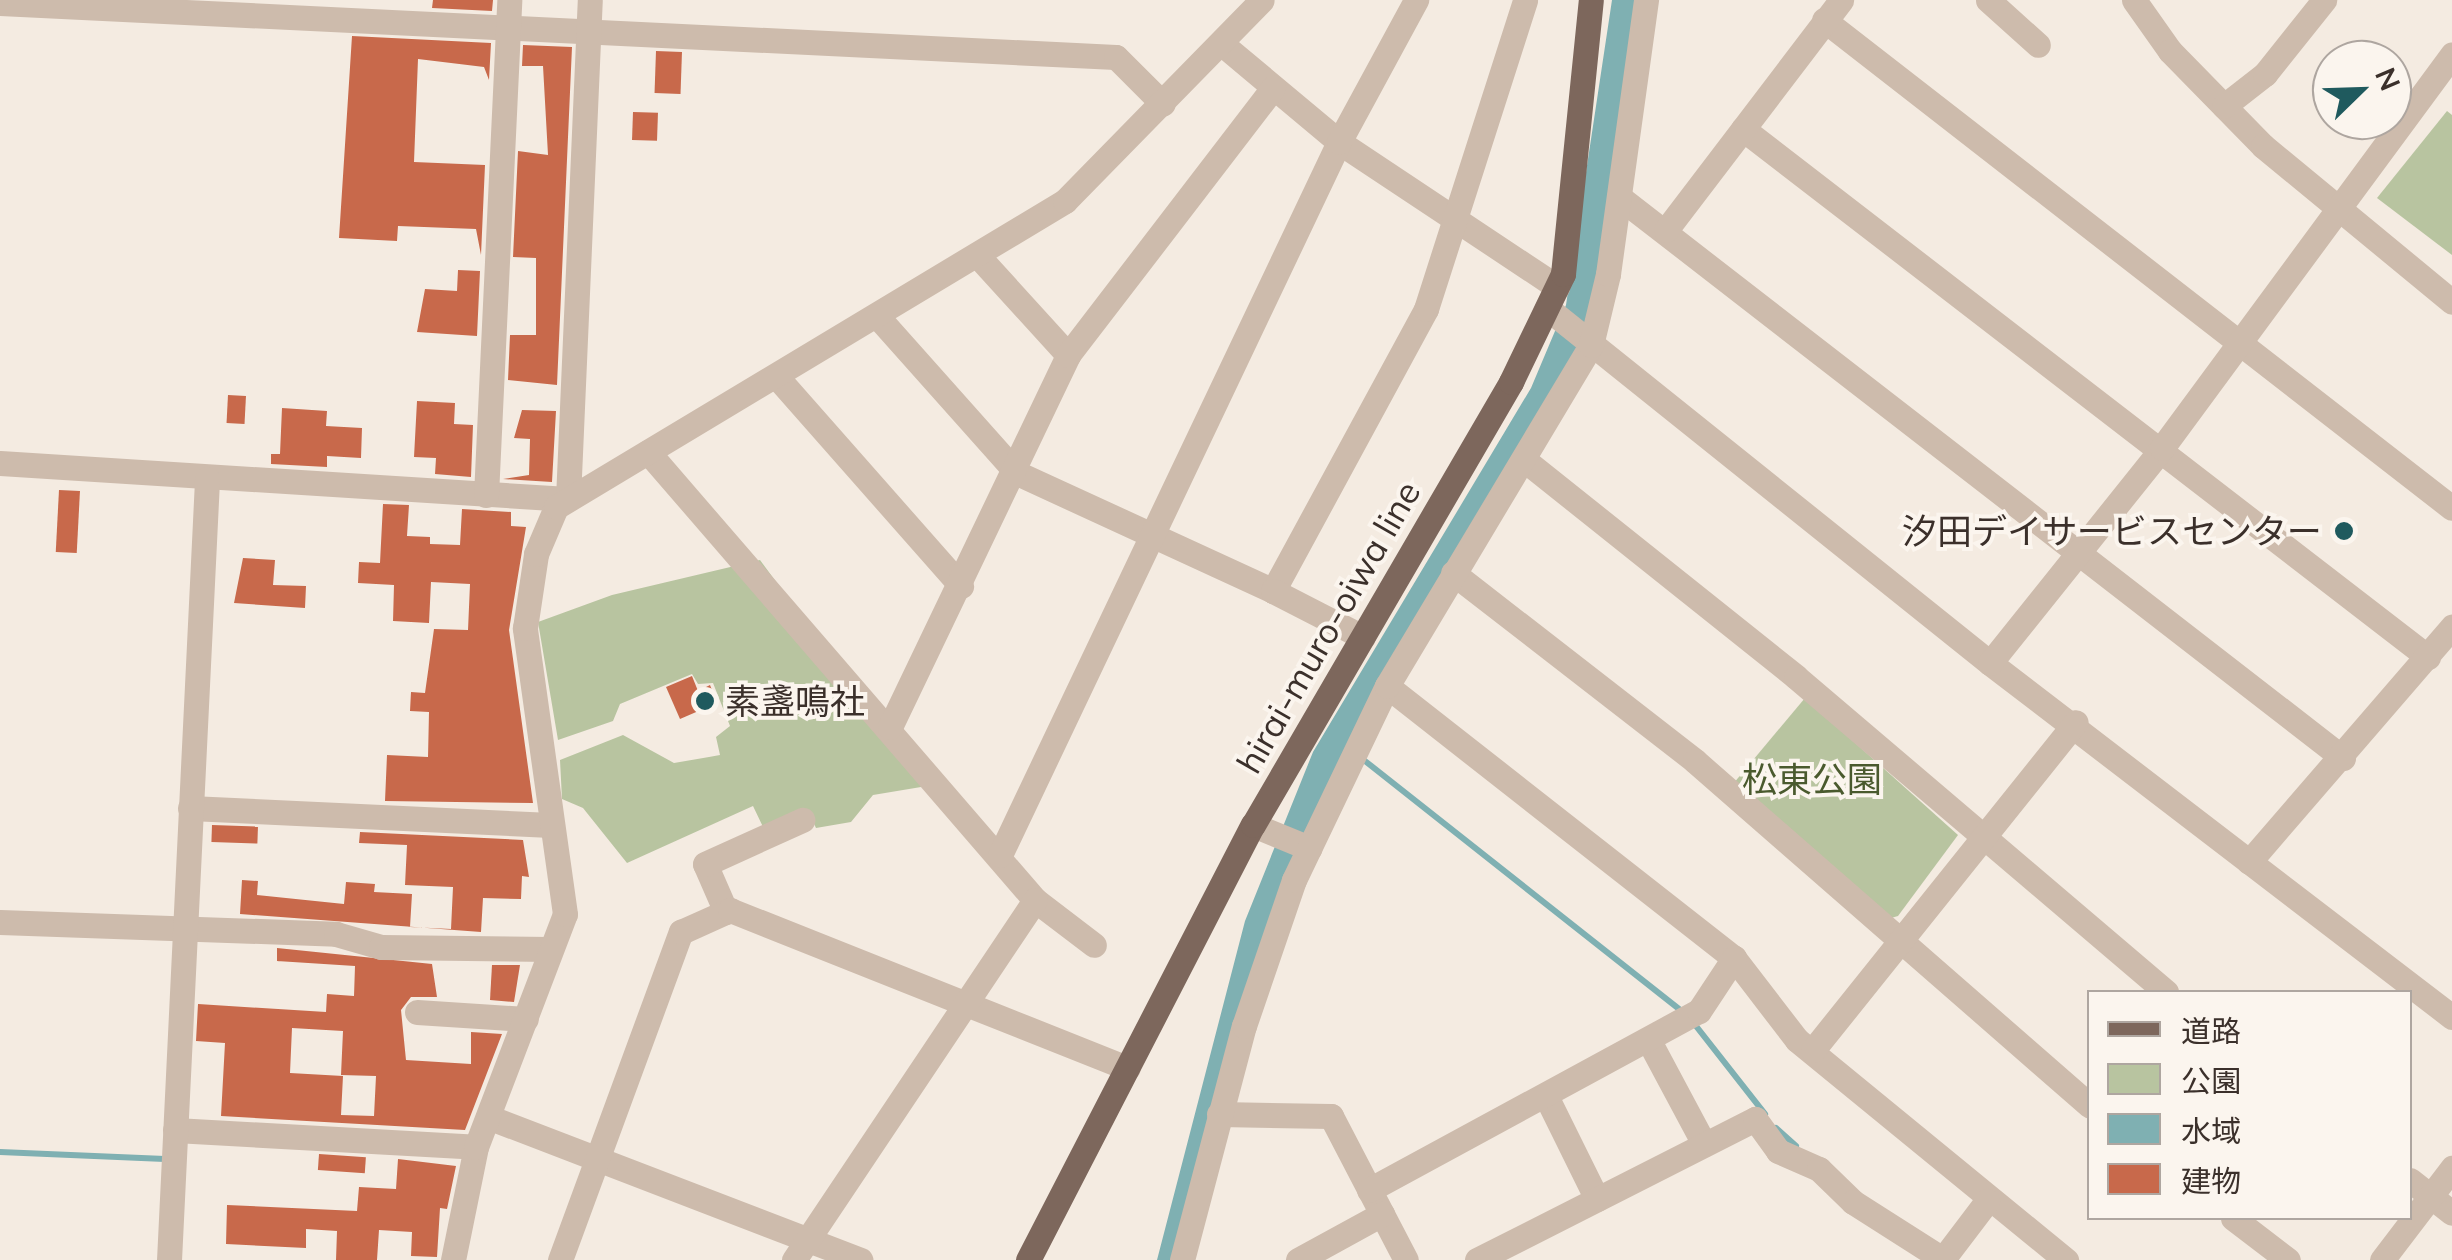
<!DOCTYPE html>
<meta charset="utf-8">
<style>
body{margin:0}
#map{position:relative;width:2452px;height:1260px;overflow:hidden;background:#f4ebe1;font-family:Mulish,"Noto Sans JP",sans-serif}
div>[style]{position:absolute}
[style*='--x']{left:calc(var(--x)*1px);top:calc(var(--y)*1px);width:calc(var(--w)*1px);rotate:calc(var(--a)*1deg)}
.green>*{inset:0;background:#b8c4a0}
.water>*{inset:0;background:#7fb0b2}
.stream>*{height:6px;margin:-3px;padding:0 3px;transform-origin:3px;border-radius:3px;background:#7fb0b2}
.building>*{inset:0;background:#c8694b;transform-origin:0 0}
.minor>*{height:25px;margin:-12.5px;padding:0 12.5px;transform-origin:12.5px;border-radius:12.5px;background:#cdbbac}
.major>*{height:25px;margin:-12.5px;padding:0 12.5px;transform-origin:12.5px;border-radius:12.5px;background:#7d675c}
.dots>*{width:28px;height:28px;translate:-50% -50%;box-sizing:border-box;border:5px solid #fbf5ee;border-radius:50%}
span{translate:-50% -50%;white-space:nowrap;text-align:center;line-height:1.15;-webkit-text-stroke:8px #fbf5ee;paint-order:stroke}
.poi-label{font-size:35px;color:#3b302b}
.right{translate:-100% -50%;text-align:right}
.left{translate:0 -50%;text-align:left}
.street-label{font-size:35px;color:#3b302b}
.park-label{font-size:35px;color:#4a5a2e}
.legend{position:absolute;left:2087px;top:990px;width:325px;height:230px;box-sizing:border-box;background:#fbf5ee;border:2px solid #aea6a0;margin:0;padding:12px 18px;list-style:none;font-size:30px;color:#3b302b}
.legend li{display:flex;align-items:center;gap:20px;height:50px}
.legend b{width:50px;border:2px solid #aea6a0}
.north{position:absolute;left:2312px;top:40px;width:100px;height:100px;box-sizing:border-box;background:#fbf5ee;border:2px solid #aea6a0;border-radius:50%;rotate:67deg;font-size:28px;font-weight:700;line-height:40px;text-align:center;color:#3b302b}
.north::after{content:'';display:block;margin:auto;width:35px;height:45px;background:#1f5a5e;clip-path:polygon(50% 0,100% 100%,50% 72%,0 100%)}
</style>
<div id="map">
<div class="green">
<div style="clip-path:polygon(2447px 111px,2452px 115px,2452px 255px,2377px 198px)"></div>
<div style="clip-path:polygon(760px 560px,927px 786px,873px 795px,851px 822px,816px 828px,808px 811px,764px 829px,753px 806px,627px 863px,583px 808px,562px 799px,560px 760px,623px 735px,674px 763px,709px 757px,720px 755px,716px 737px,730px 726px,713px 683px,698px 684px,692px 674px,620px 704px,613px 721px,558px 740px,538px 622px,612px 595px)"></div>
<div style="clip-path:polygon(1805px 698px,1958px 835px,1898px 916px,1891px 918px,1733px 784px)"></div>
</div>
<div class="water">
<div style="clip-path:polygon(1612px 0,1637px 0,1601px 266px,1577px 349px,1358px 721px,1172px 1260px,1157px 1260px,1245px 921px,1313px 752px,1531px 388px,1566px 305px)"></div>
</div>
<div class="stream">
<div style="--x:1365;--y:761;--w:400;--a:38.3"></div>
<div style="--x:1696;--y:1026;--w:112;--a:51.9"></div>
<div style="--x:1776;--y:1128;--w:27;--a:42"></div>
<div style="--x:0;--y:1152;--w:165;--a:2.4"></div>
</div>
<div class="building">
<div style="clip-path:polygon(433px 0,493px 0,492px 11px,432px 8px)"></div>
<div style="clip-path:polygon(352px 36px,491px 43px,489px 80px,484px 67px,418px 59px,414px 162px,485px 165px,481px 255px,476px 229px,398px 226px,397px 241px,339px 238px)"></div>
<div style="clip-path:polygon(523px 45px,572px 47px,557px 385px,508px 380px,510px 335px,536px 335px,536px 258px,513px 257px,518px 151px,548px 155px,543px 66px,522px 66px)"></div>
<div style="left:656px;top:51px;width:26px;height:42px;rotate:2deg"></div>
<div style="left:633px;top:112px;width:25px;height:28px;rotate:2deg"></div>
<div style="clip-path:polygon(458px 270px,480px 271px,477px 336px,417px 332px,425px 289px,457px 291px)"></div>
<div style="left:228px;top:395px;width:18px;height:28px;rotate:3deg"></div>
<div style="clip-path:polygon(417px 401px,455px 403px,454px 424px,473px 425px,471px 477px,435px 474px,436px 458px,414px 457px)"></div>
<div style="clip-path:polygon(282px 408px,327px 411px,326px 426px,362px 428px,361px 458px,327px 456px,327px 467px,271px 464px,271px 454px,280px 454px)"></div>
<div style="clip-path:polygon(522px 410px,556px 411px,552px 482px,503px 479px,529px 475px,530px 439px,514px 438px)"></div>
<div style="left:59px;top:490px;width:21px;height:62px;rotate:3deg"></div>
<div style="clip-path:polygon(383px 504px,409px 505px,407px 536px,430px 537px,430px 544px,460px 545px,462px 509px,511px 512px,511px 526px,526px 527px,509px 630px,533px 803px,385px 801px,387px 755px,428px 757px,429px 712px,410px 711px,411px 692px,425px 693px,434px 629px,468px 630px,470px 584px,431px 582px,429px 623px,393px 621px,394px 585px,358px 583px,359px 562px,380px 563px)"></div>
<div style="clip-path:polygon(243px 558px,275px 560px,273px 585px,306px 586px,305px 608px,234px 603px)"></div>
<div style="clip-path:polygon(692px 676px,698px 691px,710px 685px,717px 703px,680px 719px,666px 687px)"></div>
<div style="left:212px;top:825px;width:46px;height:17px;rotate:2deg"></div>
<div style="clip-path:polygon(360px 832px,523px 840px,529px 877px,522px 876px,521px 899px,483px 898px,481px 932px,240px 914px,242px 880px,258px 881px,257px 895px,344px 904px,346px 882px,375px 884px,374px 892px,412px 894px,410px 927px,451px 929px,453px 887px,405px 885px,407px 845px,359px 843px)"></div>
<div style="clip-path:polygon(evenodd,277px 948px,432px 964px,437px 997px,411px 997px,401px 1010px,406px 1060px,471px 1064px,471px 1032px,502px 1034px,465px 1130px,221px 1116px,225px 1043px,196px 1041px,198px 1004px,326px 1012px,327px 994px,354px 996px,355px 966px,277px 961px,277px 948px,292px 1028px,343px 1031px,341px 1075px,376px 1076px,374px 1116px,341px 1115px,343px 1076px,290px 1073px,292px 1028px)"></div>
<div style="clip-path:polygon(492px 965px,520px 965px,514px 1002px,490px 1000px)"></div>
<div style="left:319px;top:1154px;width:47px;height:16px;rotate:4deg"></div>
<div style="clip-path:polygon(398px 1159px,456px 1166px,447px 1209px,440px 1208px,437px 1257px,411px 1256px,412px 1232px,379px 1230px,377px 1260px,336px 1260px,337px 1231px,306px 1229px,306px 1248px,226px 1244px,227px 1205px,357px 1211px,359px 1187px,396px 1189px)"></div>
</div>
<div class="minor">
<div style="--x:1988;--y:0;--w:67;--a:42"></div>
<div style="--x:2134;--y:0;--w:62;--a:54.8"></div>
<div style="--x:2170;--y:51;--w:133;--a:45.6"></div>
<div style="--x:2263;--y:146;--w:245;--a:39.5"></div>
<div style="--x:0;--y:3;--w:1117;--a:2.77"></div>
<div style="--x:1116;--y:57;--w:66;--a:45"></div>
<div style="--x:1824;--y:20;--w:795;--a:37.85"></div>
<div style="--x:1222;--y:44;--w:153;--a:39.9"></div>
<div style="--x:1339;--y:142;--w:262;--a:33.6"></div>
<div style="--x:2224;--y:106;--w:52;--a:-38"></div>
<div style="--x:2265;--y:74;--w:95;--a:-51.4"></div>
<div style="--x:1743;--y:129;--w:865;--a:37.63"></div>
<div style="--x:1619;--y:197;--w:916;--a:37.77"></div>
<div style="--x:1666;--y:230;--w:289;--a:-52.7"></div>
<div style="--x:978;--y:256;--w:134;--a:47.7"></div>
<div style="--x:1547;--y:308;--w:568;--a:38.71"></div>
<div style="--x:1990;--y:663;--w:582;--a:37.46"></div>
<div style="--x:877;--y:316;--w:210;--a:48.3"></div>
<div style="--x:1017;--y:473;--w:282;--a:24.7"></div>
<div style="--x:1273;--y:591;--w:321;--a:-61.5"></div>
<div style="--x:1426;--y:309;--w:324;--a:-72.2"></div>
<div style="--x:776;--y:376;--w:280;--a:48.6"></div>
<div style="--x:648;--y:452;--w:592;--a:49.18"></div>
<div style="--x:1035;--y:900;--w:74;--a:37.3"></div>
<div style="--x:1527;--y:462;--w:344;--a:38.6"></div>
<div style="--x:1796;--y:677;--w:486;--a:40.4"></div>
<div style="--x:0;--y:463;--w:569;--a:3.63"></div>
<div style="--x:568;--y:499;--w:499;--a:-87.5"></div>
<div style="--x:486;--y:495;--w:496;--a:-87.3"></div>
<div style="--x:1453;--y:573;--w:306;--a:37.8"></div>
<div style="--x:1695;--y:761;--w:524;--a:41.13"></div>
<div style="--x:1273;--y:591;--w:101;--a:27.1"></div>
<div style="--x:1990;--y:663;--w:275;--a:-51.3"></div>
<div style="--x:2162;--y:448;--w:489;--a:-53.6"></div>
<div style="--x:1387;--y:686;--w:441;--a:38.1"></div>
<div style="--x:1734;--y:958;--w:103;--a:52.5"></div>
<div style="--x:1797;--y:1040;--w:348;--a:39.3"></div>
<div style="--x:890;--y:727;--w:412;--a:-64.4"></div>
<div style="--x:1068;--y:355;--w:337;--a:-52.5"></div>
<div style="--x:190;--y:808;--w:361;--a:2.7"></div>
<div style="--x:1253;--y:825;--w:61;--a:22.3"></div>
<div style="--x:1000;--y:855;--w:789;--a:-64.57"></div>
<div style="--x:1339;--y:142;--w:162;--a:-61.5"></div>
<div style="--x:2249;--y:862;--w:311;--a:-49.2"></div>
<div style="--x:726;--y:912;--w:52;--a:-113.6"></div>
<div style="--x:705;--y:864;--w:107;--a:-24.4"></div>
<div style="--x:0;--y:922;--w:336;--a:2"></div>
<div style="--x:336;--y:934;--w:47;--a:16.1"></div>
<div style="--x:381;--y:947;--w:169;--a:0.7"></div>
<div style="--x:417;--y:1012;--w:109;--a:3.7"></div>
<div style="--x:1649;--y:1041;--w:117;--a:61.9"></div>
<div style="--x:1813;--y:1050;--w:420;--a:-51.3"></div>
<div style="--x:1546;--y:1096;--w:115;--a:63.7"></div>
<div style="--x:1219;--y:1114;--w:112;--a:1"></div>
<div style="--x:1331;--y:1116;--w:162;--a:62.5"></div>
<div style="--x:488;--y:1117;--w:399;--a:21"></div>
<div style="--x:175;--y:1130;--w:301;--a:3.2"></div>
<div style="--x:2410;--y:1180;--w:53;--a:38.2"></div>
<div style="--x:1369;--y:1190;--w:375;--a:-28.5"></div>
<div style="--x:1699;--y:1011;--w:64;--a:-56.6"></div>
<div style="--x:2233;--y:1218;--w:69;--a:37.4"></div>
<div style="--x:1943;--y:1259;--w:73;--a:-52.8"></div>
<div style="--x:169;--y:1260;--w:782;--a:-87.21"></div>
<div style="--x:453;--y:1260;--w:115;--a:-78.5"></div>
<div style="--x:476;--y:1147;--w:249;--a:-69.1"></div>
<div style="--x:565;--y:914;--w:289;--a:-98"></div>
<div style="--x:525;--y:628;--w:75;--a:-81.5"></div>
<div style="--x:536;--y:554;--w:51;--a:-66.9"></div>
<div style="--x:556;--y:507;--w:594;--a:-31.01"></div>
<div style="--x:1065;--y:201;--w:281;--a:-45.6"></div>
<div style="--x:560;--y:1260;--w:350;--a:-69.8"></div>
<div style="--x:681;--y:932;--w:54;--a:-24.2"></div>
<div style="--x:730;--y:910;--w:428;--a:21.7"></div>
<div style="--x:794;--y:1260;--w:433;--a:-56.2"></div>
<div style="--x:1182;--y:1260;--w:242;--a:-75.2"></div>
<div style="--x:1244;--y:1026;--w:154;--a:-71.1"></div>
<div style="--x:1294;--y:880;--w:215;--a:-64.4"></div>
<div style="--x:1387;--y:686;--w:397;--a:-59.1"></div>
<div style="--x:1591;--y:345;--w:73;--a:-76.5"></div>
<div style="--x:1608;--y:274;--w:277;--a:-82.1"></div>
<div style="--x:1298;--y:1260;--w:96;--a:-28.7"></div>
<div style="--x:1477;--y:1260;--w:312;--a:-26.9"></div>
<div style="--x:1755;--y:1119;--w:39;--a:54"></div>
<div style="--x:1778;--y:1151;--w:45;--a:23.7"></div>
<div style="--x:1819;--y:1169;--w:47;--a:44.1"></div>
<div style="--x:1853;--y:1202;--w:108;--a:32.5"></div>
<div style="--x:2382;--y:1260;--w:116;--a:-52.7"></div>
</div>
<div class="major">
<div style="--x:1028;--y:1260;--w:490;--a:-62.7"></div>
<div style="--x:1253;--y:825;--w:513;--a:-59.78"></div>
<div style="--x:1511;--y:382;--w:120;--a:-64.3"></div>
<div style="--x:1563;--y:274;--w:275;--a:-84.2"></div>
</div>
<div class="dots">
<div style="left:2344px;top:531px;background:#1f5a5e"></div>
<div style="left:705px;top:701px;background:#1f5a5e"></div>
</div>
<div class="poi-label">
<span class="right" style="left:2322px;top:531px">汐田デイサービスセンター</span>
<span class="left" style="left:725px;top:701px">素盞鳴社</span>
</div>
<div class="street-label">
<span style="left:1328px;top:627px;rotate:-60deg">hirai-muro-oiwa line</span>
</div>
<div class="park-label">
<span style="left:1812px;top:779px">松東公園</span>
</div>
<ul class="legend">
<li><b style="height:12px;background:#7d675c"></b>道路</li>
<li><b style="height:28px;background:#b8c4a0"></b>公園</li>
<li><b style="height:28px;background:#7fb0b2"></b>水域</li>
<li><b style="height:28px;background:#c8694b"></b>建物</li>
</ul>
<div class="north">N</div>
</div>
